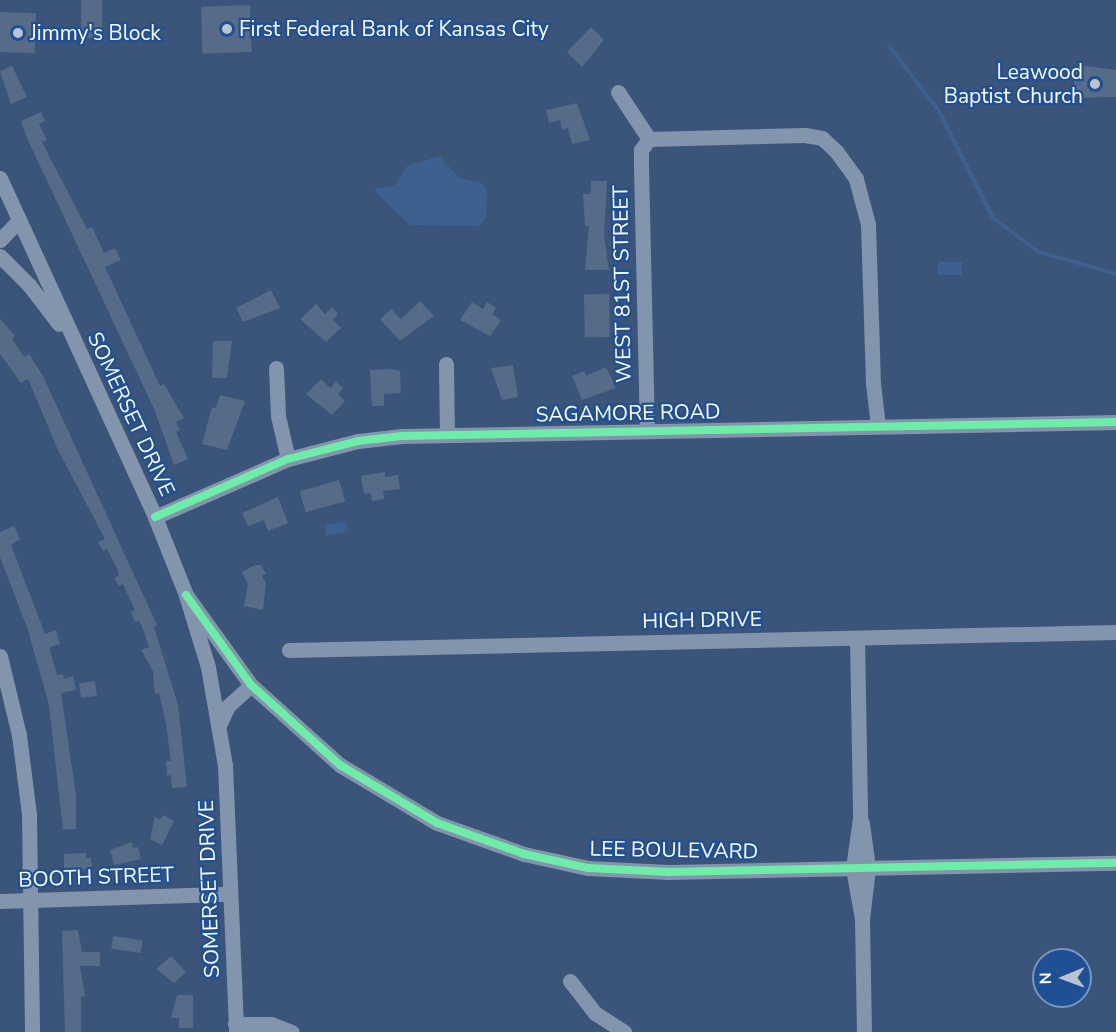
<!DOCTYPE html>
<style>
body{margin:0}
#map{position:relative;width:1116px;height:1032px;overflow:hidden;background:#3b5479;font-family:"Nunito Sans",sans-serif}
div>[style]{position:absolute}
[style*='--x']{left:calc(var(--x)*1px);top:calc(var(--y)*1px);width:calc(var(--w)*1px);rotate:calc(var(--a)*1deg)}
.water>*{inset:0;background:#3e608f;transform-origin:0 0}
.stream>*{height:4px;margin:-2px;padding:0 2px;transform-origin:2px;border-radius:2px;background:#3e608f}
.building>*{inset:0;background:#566b88;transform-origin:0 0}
.minor>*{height:15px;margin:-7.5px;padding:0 7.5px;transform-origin:7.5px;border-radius:7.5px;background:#8295ac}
.cycleway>*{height:8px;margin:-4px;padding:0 4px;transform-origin:4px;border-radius:4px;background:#6deda7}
.dots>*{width:16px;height:16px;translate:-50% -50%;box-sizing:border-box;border:3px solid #205094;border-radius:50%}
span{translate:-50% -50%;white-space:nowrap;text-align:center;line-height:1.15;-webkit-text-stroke:4.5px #205094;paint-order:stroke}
.poi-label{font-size:21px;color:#fff}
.left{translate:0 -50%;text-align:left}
.right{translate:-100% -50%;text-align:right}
.street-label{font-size:21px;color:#fff}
.north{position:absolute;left:1032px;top:948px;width:60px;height:60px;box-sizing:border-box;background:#205094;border:2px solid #7996bf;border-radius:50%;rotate:269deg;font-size:16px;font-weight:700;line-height:24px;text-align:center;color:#fff}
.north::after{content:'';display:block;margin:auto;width:21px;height:27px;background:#bac3d0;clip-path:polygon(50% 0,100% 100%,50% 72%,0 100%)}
</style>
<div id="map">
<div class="water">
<div style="clip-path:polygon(439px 156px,460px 178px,482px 183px,487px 191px,486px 217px,479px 226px,410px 225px,377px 194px,375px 188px,394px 186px,407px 166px)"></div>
<div style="left:938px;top:262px;width:24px;height:13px"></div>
<div style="left:346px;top:521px;width:11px;height:22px;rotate:80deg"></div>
</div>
<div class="stream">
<div style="--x:889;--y:46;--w:82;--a:52.4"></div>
<div style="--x:939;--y:111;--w:120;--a:63.2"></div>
<div style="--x:993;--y:218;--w:57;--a:36.5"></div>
<div style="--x:1039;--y:252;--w:80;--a:15.9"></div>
</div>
<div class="building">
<div style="left:81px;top:0;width:21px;height:38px"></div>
<div style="left:250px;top:5px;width:47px;height:49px;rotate:88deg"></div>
<div style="left:0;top:12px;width:36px;height:40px;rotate:2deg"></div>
<div style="clip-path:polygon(591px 27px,604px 40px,582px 67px,567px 52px)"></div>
<div style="clip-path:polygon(1078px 65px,1116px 70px,1116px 97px,1074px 98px,1074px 70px,1078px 70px)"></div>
<div style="clip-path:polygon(12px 66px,27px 97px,11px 104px,0 71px)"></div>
<div style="clip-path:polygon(577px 103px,590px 140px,572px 144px,568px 128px,562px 129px,560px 120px,549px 123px,546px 110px)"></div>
<div style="clip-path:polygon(41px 112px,45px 121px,39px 124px,47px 140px,42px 142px,87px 229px,92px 227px,104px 253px,115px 248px,121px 260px,105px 267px,160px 386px,164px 384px,184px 418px,176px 422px,180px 430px,176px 432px,188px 459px,174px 465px,155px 411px,27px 138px,21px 121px)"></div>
<div style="clip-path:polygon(591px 181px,607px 181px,604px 235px,609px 270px,585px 270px,589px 226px,585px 226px,583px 194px,591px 194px)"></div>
<div style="clip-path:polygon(271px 290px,280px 308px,243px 322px,236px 308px)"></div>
<div style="left:609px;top:294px;width:43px;height:25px;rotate:89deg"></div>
<div style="clip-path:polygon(420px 301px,434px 316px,400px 341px,380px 319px,391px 309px,401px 319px)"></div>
<div style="clip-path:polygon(472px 302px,483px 309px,487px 302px,496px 308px,492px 314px,501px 320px,490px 336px,460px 320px)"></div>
<div style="clip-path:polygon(316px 304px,325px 314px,332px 307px,338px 314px,333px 320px,341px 328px,326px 342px,300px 319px)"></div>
<div style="clip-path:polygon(0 319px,15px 336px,12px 339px,24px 357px,29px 354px,43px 376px,157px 625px,154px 627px,178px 705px,187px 787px,172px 788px,171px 775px,167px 776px,166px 761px,171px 761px,166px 724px,159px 693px,155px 694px,153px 671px,141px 650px,149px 647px,144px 632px,139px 620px,135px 622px,131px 612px,135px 610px,123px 584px,119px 586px,114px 578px,119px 575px,117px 569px,107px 549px,103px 551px,98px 542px,105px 539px,58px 450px,28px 379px,21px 383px,0 354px)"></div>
<div style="clip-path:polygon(213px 341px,232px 341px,227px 378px,212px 378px)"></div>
<div style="clip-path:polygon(513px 365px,518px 397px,502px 400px,491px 368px)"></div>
<div style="clip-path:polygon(606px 367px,616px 388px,582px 400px,572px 376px,584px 371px,586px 376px)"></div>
<div style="clip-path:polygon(388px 369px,400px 371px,401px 393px,384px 394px,384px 406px,372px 406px,370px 370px)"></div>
<div style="clip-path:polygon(321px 379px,330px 388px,336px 382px,343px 388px,338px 394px,345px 401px,332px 415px,306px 394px)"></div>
<div style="clip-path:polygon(220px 395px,245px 401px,227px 450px,202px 444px,212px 407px,216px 408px)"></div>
<div style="clip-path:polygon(385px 472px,385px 477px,398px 475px,400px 489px,383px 491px,384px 499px,372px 501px,371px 493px,364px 494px,361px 476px)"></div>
<div style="left:339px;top:480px;width:22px;height:41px;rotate:74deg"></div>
<div style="clip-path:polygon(278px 497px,288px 523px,268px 531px,264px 520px,248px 526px,242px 513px)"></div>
<div style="clip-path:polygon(14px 526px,20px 539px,11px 545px,45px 634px,56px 630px,60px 644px,49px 647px,57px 675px,63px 674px,64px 679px,73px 676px,76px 690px,61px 693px,76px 795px,76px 829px,63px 830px,49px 705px,28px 630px,0 557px,0 532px)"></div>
<div style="clip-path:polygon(255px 565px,261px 565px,266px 574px,262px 576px,266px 583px,263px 610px,244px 606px,248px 584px,242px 572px)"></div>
<div style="left:95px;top:681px;width:15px;height:16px;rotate:82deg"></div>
<div style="clip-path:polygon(163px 815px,174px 821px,162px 845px,150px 839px,155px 817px,160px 820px)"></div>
<div style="clip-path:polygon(132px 842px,133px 848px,138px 847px,141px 859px,114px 865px,110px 850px)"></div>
<div style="clip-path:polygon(86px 853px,86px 858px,91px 858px,92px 869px,64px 870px,64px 854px)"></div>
<div style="clip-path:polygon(78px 930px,82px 952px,100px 952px,100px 966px,80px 966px,85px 996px,81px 997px,81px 1032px,65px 1032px,62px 931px)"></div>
<div style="left:113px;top:936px;width:30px;height:13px;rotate:8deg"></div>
<div style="clip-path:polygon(171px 956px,186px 972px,174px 983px,156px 969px)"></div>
<div style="clip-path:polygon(177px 995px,193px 995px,193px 1028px,179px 1028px,179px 1018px,171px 1018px)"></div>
</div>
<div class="minor">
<div style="--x:618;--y:92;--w:56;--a:56.6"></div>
<div style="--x:649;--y:139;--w:156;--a:-1.5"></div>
<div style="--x:805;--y:135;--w:17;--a:10"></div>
<div style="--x:822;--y:138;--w:19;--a:43"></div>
<div style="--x:836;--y:151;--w:34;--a:54"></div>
<div style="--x:856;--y:179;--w:47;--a:75.1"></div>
<div style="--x:868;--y:224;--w:159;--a:88.2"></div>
<div style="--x:873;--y:383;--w:43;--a:83.4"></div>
<div style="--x:0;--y:178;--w:373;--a:65.4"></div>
<div style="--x:155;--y:517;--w:84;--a:68.3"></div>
<div style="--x:186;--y:595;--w:75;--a:73"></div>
<div style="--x:208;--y:667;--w:99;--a:80.2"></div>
<div style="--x:225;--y:765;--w:267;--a:87.6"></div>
<div style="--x:0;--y:240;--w:28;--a:-46"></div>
<div style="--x:0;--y:256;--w:41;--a:45"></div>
<div style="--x:29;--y:285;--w:49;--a:52.4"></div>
<div style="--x:446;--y:364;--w:71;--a:89.2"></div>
<div style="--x:276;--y:368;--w:48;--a:87.6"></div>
<div style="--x:278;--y:416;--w:44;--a:76.9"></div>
<div style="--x:647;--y:431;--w:266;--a:-91.3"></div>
<div style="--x:641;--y:165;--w:15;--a:-90"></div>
<div style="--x:641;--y:150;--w:14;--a:-54"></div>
<div style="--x:155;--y:517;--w:145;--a:-23.6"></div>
<div style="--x:288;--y:459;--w:72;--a:-14.4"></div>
<div style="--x:358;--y:441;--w:44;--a:-6.5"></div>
<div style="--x:402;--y:436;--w:714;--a:-1.12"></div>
<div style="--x:186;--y:595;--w:111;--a:54.2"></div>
<div style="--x:251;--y:685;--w:120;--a:42"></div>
<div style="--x:340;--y:765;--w:113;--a:30.9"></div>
<div style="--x:437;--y:823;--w:92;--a:19.6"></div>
<div style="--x:524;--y:854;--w:66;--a:12.3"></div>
<div style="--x:588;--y:868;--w:81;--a:2.8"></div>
<div style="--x:669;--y:872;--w:447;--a:-1.2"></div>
<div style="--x:857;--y:638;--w:180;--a:89"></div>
<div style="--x:860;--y:818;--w:50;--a:98"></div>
<div style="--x:853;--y:868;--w:52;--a:80"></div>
<div style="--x:289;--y:650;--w:827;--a:-1.25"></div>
<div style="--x:0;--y:656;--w:81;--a:76.5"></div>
<div style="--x:19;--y:735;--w:80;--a:82.8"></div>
<div style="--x:29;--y:814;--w:218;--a:89.2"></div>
<div style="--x:220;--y:723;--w:19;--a:-65"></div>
<div style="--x:228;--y:706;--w:31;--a:-42"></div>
<div style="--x:862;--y:823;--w:45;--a:82.4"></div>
<div style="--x:868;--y:868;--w:51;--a:96.7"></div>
<div style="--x:862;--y:919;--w:113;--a:89"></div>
<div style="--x:0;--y:901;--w:229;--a:-1.8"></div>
<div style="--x:570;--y:981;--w:41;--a:52"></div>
<div style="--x:595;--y:1013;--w:35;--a:33"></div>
<div style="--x:235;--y:1024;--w:36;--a:0"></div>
<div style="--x:271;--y:1024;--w:22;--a:21"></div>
</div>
<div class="cycleway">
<div style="--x:155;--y:517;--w:145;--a:-23.6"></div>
<div style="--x:288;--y:459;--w:72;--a:-14.4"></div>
<div style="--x:358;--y:441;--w:44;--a:-6.5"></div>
<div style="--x:402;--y:436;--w:714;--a:-1.12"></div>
<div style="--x:186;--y:595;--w:111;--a:54.2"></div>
<div style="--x:251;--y:685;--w:120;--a:42"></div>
<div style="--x:340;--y:765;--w:113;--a:30.9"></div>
<div style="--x:437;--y:823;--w:92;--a:19.6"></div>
<div style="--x:524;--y:854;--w:66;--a:12.3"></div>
<div style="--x:588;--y:868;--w:81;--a:2.8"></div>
<div style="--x:669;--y:872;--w:447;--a:-1.2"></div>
</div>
<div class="dots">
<div style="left:227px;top:29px;background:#bac3d0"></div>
<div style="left:18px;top:33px;background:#bac3d0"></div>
<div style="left:1095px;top:84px;background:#bac3d0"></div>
</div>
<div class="poi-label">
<span class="left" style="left:239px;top:29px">First Federal Bank of Kansas City</span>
<span class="left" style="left:30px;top:33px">Jimmy's Block</span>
<span class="right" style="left:1083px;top:84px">Leawood<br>Baptist Church</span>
</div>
<div class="street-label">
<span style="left:622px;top:284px;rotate:-91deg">WEST 81ST STREET</span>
<span style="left:628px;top:413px;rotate:-1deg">SAGAMORE ROAD</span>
<span style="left:131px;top:414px;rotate:65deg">SOMERSET DRIVE</span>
<span style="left:702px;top:620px;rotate:-1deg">HIGH DRIVE</span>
<span style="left:674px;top:850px;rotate:1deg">LEE BOULEVARD</span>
<span style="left:96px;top:877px;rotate:-2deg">BOOTH STREET</span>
<span style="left:209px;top:889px;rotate:-92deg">SOMERSET DRIVE</span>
</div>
<div class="north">N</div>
</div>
